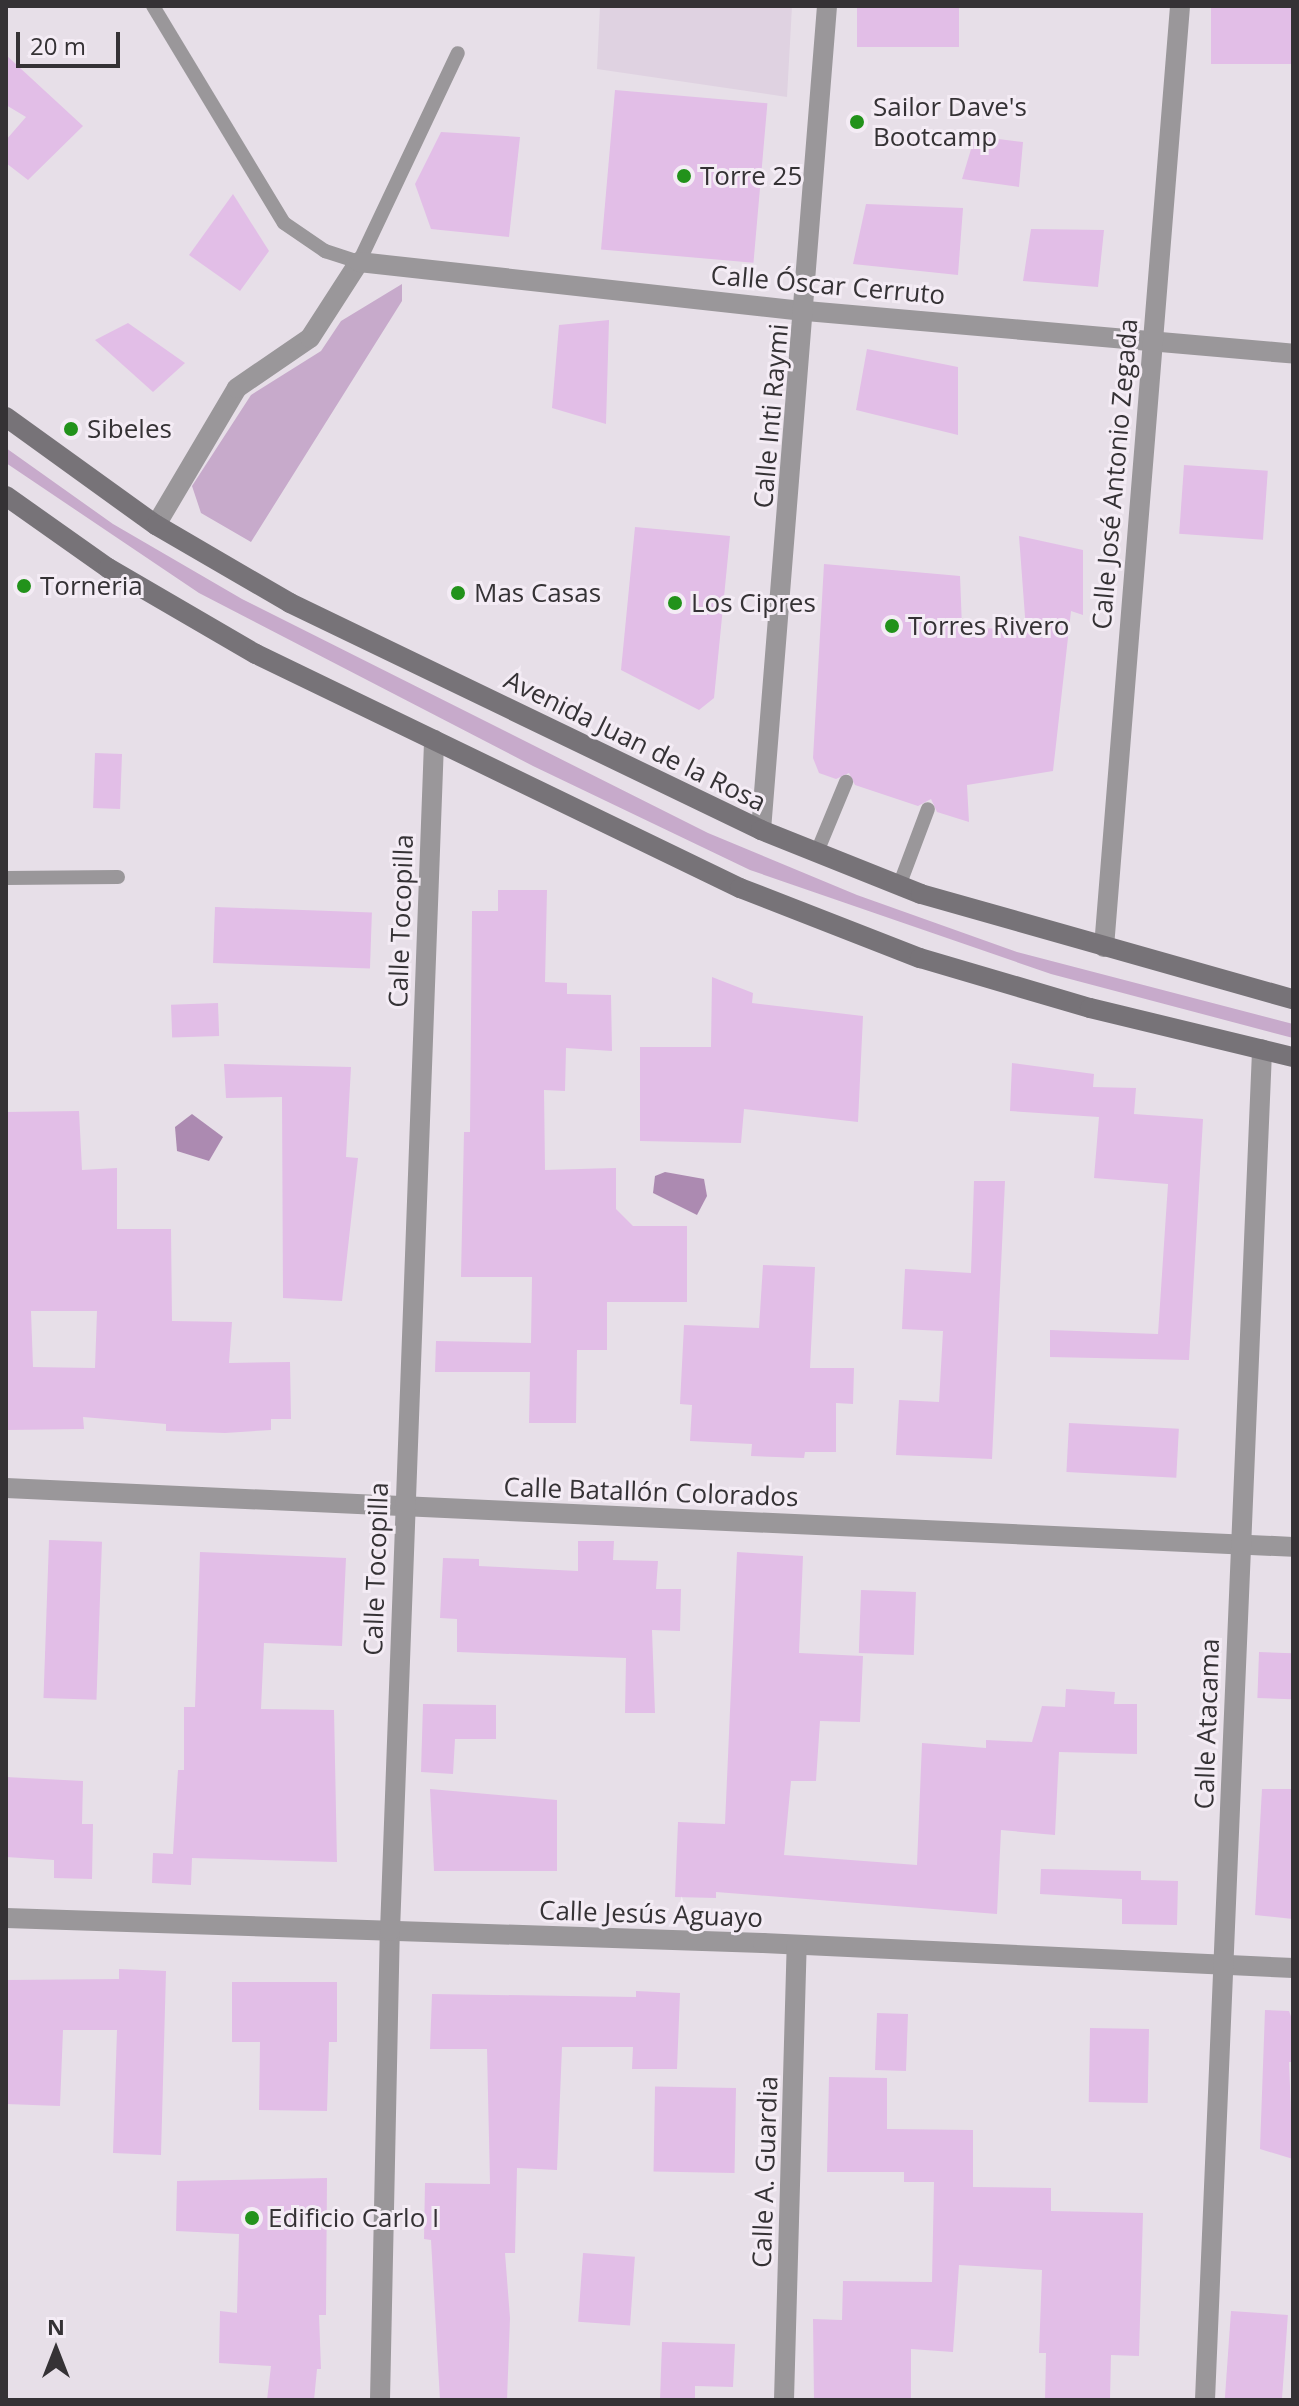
<!DOCTYPE html>
<meta charset="utf-8">
<style>
body{margin:0}
#map{position:relative;width:1299px;height:2406px;overflow:hidden;background:#e7dfe8;font-family:"Open Sans",sans-serif}
div>[style]{position:absolute}
[style*='--x']{left:calc(var(--x)*1px);top:calc(var(--y)*1px);width:calc(var(--w)*1px);rotate:calc(var(--a)*1deg)}
.built>*{inset:0;background:#dfd2e1}
.green>*{inset:0;background:#c7aacb}
.water>*{inset:0;background:#ac8ab1}
.building>*{inset:0;background:#e2bee7;transform-origin:0 0}
.service>*{height:14px;margin:-7px;padding:0 7px;transform-origin:7px;border-radius:7px;background:#9a979a}
.minor>*{height:20px;margin:-10px;padding:0 10px;transform-origin:10px;border-radius:10px;background:#9a979a}
.secondary>*{height:20px;margin:-10px;padding:0 10px;transform-origin:10px;border-radius:10px;background:#777378}
.dots>*{width:22px;height:22px;translate:-50% -50%;box-sizing:border-box;border:4px solid #f4ecf5;border-radius:50%}
span{translate:-50% -50%;white-space:nowrap;text-align:center;line-height:1.15;-webkit-text-stroke:6px #f4ecf5;paint-order:stroke}
.poi-label{font-size:26px;color:#353235}
.left{translate:0 -50%;text-align:left}
.street-label{font-size:26px;color:#353235}
.frame{position:absolute;inset:0;border:8px solid #353235;pointer-events:none}
.north{position:absolute;left:16px;top:2310px;width:80px;height:80px;-webkit-text-stroke:6px #f4ecf5;paint-order:stroke;rotate:0deg;font-size:22px;font-weight:700;line-height:32px;text-align:center;color:#353235}
.north::after{content:'';display:block;margin:auto;width:28px;height:36px;background:#353235;clip-path:polygon(50% 0,100% 100%,50% 72%,0 100%)}
.scale{position:absolute;left:16px;top:32px;width:104px;height:36px;box-sizing:border-box;border:4px solid #353235;border-top:0;padding-left:10px;font-size:24px;line-height:28px;white-space:nowrap;color:#353235;-webkit-text-stroke:6px #f4ecf5;paint-order:stroke}
</style>
<div id="map">
<div class="built">
<div style="clip-path:polygon(600px 6px,792px 6px,787px 97px,597px 69px)"></div>
</div>
<div class="green">
<div style="clip-path:polygon(402px 284px,402px 301px,251px 542px,201px 513px,192px 486px,251px 395px,321px 351px,341px 321px)"></div>
<div style="clip-path:polygon(6px 448px,113px 524px,242px 599px,708px 833px,857px 895px,1017px 952px,1293px 1024px,1293px 1038px,1051px 974px,750px 870px,533px 766px,199px 593px,6px 463px)"></div>
</div>
<div class="water">
<div style="clip-path:polygon(192px 1114px,223px 1137px,209px 1161px,177px 1151px,175px 1127px)"></div>
<div style="clip-path:polygon(665px 1172px,704px 1179px,707px 1196px,697px 1215px,653px 1193px,655px 1176px)"></div>
</div>
<div class="building">
<div style="left:857px;top:6px;width:102px;height:41px"></div>
<div style="left:1211px;top:6px;width:82px;height:58px"></div>
<div style="clip-path:polygon(6px 55px,83px 126px,28px 180px,6px 163px,6px 140px,26px 117px,6px 105px)"></div>
<div style="left:615px;top:90px;width:153px;height:160px;rotate:5deg"></div>
<div style="clip-path:polygon(441px 132px,520px 137px,509px 237px,431px 229px,415px 184px)"></div>
<div style="clip-path:polygon(975px 136px,1023px 142px,1019px 187px,962px 179px)"></div>
<div style="clip-path:polygon(233px 194px,269px 251px,240px 291px,189px 255px)"></div>
<div style="clip-path:polygon(866px 204px,963px 208px,958px 275px,853px 264px)"></div>
<div style="clip-path:polygon(1031px 229px,1104px 230px,1098px 287px,1023px 281px)"></div>
<div style="clip-path:polygon(609px 320px,606px 424px,552px 408px,559px 325px)"></div>
<div style="clip-path:polygon(128px 323px,185px 363px,153px 392px,95px 340px)"></div>
<div style="clip-path:polygon(867px 349px,958px 367px,958px 435px,856px 410px)"></div>
<div style="left:1184px;top:465px;width:84px;height:69px;rotate:4deg"></div>
<div style="clip-path:polygon(635px 527px,730px 536px,714px 698px,699px 710px,621px 670px)"></div>
<div style="clip-path:polygon(1019px 536px,1083px 550px,1083px 615px,1071px 611px,1053px 771px,967px 785px,969px 822px,937px 812px,931px 799px,918px 806px,855px 785px,849px 773px,836px 779px,819px 773px,813px 758px,824px 564px,960px 576px,962px 627px,1026px 630px)"></div>
<div style="left:95px;top:753px;width:27px;height:55px;rotate:2deg"></div>
<div style="clip-path:polygon(498px 890px,547px 890px,545px 982px,567px 983px,567px 994px,611px 995px,612px 1051px,566px 1048px,565px 1091px,544px 1090px,545px 1170px,616px 1168px,616px 1209px,633px 1226px,687px 1226px,687px 1302px,607px 1302px,607px 1350px,577px 1350px,576px 1423px,529px 1423px,530px 1372px,435px 1372px,436px 1341px,531px 1343px,532px 1277px,461px 1277px,464px 1132px,470px 1132px,472px 911px,498px 911px)"></div>
<div style="left:215px;top:907px;width:157px;height:56px;rotate:2deg"></div>
<div style="clip-path:polygon(712px 977px,753px 993px,752px 1003px,863px 1016px,858px 1122px,744px 1109px,741px 1143px,640px 1141px,640px 1047px,711px 1047px)"></div>
<div style="left:218px;top:1003px;width:33px;height:47px;rotate:88deg"></div>
<div style="clip-path:polygon(1012px 1063px,1094px 1074px,1093px 1087px,1136px 1088px,1134px 1114px,1203px 1119px,1189px 1360px,1050px 1357px,1050px 1330px,1158px 1334px,1168px 1184px,1094px 1178px,1099px 1117px,1010px 1111px)"></div>
<div style="clip-path:polygon(224px 1064px,351px 1067px,346px 1157px,358px 1158px,342px 1301px,283px 1298px,282px 1097px,226px 1098px)"></div>
<div style="clip-path:polygon(evenodd,79px 1111px,82px 1170px,117px 1168px,117px 1229px,171px 1229px,172px 1321px,232px 1322px,229px 1363px,290px 1362px,291px 1419px,271px 1419px,271px 1430px,225px 1433px,166px 1431px,166px 1424px,83px 1417px,84px 1429px,6px 1430px,6px 1112px,79px 1111px,31px 1311px,97px 1311px,95px 1368px,33px 1367px,31px 1311px)"></div>
<div style="clip-path:polygon(974px 1181px,1005px 1181px,992px 1459px,896px 1455px,899px 1400px,939px 1402px,943px 1331px,902px 1329px,905px 1269px,971px 1273px)"></div>
<div style="clip-path:polygon(763px 1265px,815px 1267px,810px 1368px,854px 1368px,853px 1404px,836px 1403px,836px 1452px,805px 1452px,804px 1458px,751px 1456px,752px 1444px,690px 1441px,692px 1405px,680px 1404px,684px 1325px,759px 1328px)"></div>
<div style="left:1069px;top:1423px;width:110px;height:49px;rotate:3deg"></div>
<div style="left:49px;top:1540px;width:53px;height:158px;rotate:2deg"></div>
<div style="clip-path:polygon(578px 1541px,614px 1541px,613px 1560px,658px 1561px,656px 1589px,681px 1589px,680px 1631px,652px 1630px,655px 1713px,625px 1713px,626px 1658px,457px 1652px,457px 1619px,440px 1618px,443px 1558px,479px 1559px,479px 1566px,578px 1571px)"></div>
<div style="clip-path:polygon(200px 1552px,346px 1558px,342px 1646px,264px 1643px,261px 1709px,334px 1710px,337px 1862px,192px 1858px,191px 1885px,152px 1883px,153px 1853px,173px 1854px,178px 1770px,184px 1770px,184px 1707px,195px 1707px)"></div>
<div style="clip-path:polygon(737px 1552px,803px 1556px,799px 1653px,863px 1656px,860px 1722px,820px 1721px,816px 1781px,791px 1781px,784px 1855px,917px 1865px,922px 1743px,986px 1748px,986px 1740px,1032px 1742px,1042px 1706px,1065px 1707px,1066px 1689px,1115px 1692px,1114px 1704px,1137px 1704px,1137px 1754px,1059px 1752px,1055px 1835px,1001px 1830px,997px 1914px,716px 1892px,716px 1898px,675px 1897px,678px 1822px,725px 1824px)"></div>
<div style="left:861px;top:1590px;width:55px;height:63px;rotate:2deg"></div>
<div style="left:1259px;top:1652px;width:34px;height:46px;rotate:2deg"></div>
<div style="clip-path:polygon(423px 1704px,496px 1705px,496px 1739px,455px 1739px,453px 1774px,421px 1772px)"></div>
<div style="clip-path:polygon(6px 1777px,83px 1781px,82px 1824px,93px 1824px,92px 1879px,54px 1878px,54px 1860px,6px 1857px)"></div>
<div style="clip-path:polygon(430px 1789px,557px 1800px,557px 1871px,434px 1871px)"></div>
<div style="clip-path:polygon(1262px 1789px,1293px 1789px,1293px 1919px,1255px 1915px)"></div>
<div style="clip-path:polygon(1041px 1869px,1141px 1871px,1141px 1880px,1178px 1881px,1177px 1925px,1122px 1924px,1122px 1899px,1040px 1894px)"></div>
<div style="clip-path:polygon(119px 1969px,166px 1971px,161px 2155px,113px 2153px,117px 2030px,63px 2030px,60px 2106px,6px 2104px,6px 1980px,119px 1979px)"></div>
<div style="clip-path:polygon(232px 1982px,337px 1982px,337px 2042px,329px 2042px,327px 2111px,259px 2110px,260px 2042px,232px 2042px)"></div>
<div style="clip-path:polygon(636px 1991px,680px 1993px,677px 2069px,632px 2069px,633px 2047px,562px 2047px,557px 2170px,517px 2168px,515px 2253px,505px 2253px,510px 2318px,507px 2400px,440px 2400px,431px 2240px,424px 2239px,425px 2183px,490px 2184px,487px 2049px,430px 2049px,432px 1994px,636px 1997px)"></div>
<div style="clip-path:polygon(1265px 2010px,1289px 2011px,1293px 2022px,1293px 2062px,1289px 2062px,1293px 2159px,1260px 2149px)"></div>
<div style="left:877px;top:2013px;width:31px;height:57px;rotate:2deg"></div>
<div style="left:1090px;top:2028px;width:59px;height:74px;rotate:1deg"></div>
<div style="clip-path:polygon(829px 2077px,887px 2078px,887px 2129px,973px 2130px,973px 2187px,1051px 2188px,1051px 2211px,1143px 2213px,1139px 2356px,1111px 2355px,1110px 2400px,1045px 2400px,1046px 2353px,1039px 2353px,1042px 2270px,959px 2265px,953px 2352px,911px 2349px,911px 2400px,814px 2400px,813px 2319px,842px 2320px,843px 2281px,932px 2282px,934px 2182px,904px 2182px,904px 2172px,827px 2172px)"></div>
<div style="left:736px;top:2088px;width:85px;height:81px;rotate:91deg"></div>
<div style="clip-path:polygon(327px 2178px,326px 2315px,319px 2315px,321px 2369px,317px 2369px,314px 2400px,267px 2400px,271px 2366px,219px 2363px,220px 2311px,237px 2313px,239px 2234px,176px 2231px,177px 2181px)"></div>
<div style="left:583px;top:2253px;width:52px;height:69px;rotate:4deg"></div>
<div style="left:1231px;top:2311px;width:57px;height:89px;rotate:4deg"></div>
<div style="clip-path:polygon(662px 2342px,735px 2344px,733px 2387px,695px 2386px,695px 2400px,660px 2400px)"></div>
</div>
<div class="service">
<div style="--x:153;--y:6;--w:253;--a:58.9"></div>
<div style="--x:284;--y:223;--w:50;--a:34.3"></div>
<div style="--x:325;--y:251;--w:36;--a:18"></div>
<div style="--x:359;--y:262;--w:231;--a:-64.7"></div>
<div style="--x:817;--y:852;--w:76;--a:-67.5"></div>
<div style="--x:6;--y:878;--w:112;--a:-0.5"></div>
<div style="--x:899;--y:886;--w:82;--a:-69.4"></div>
</div>
<div class="minor">
<div style="--x:156;--y:525;--w:159;--a:-59.4"></div>
<div style="--x:237;--y:388;--w:88;--a:-34.4"></div>
<div style="--x:310;--y:338;--w:90;--a:-57.2"></div>
<div style="--x:359;--y:262;--w:450;--a:6.3"></div>
<div style="--x:806;--y:311;--w:489;--a:5"></div>
<div style="--x:761;--y:830;--w:827;--a:-85.42"></div>
<div style="--x:1104;--y:947;--w:944;--a:-85.38"></div>
<div style="--x:6;--y:1488;--w:1288;--a:2.62"></div>
<div style="--x:6;--y:1918;--w:757;--a:1.89"></div>
<div style="--x:763;--y:1943;--w:531;--a:2.7"></div>
<div style="--x:380;--y:2400;--w:469;--a:-88.8"></div>
<div style="--x:390;--y:1931;--w:1192;--a:-87.88"></div>
<div style="--x:784;--y:2400;--w:455;--a:-88.4"></div>
<div style="--x:1205;--y:2400;--w:1352;--a:-87.58"></div>
</div>
<div class="secondary">
<div style="--x:6;--y:417;--w:185;--a:35.8"></div>
<div style="--x:156;--y:525;--w:155;--a:30.2"></div>
<div style="--x:290;--y:603;--w:523;--a:25.73"></div>
<div style="--x:761;--y:830;--w:172;--a:21.8"></div>
<div style="--x:921;--y:894;--w:387;--a:15.8"></div>
<div style="--x:6;--y:496;--w:125;--a:35.2"></div>
<div style="--x:108;--y:568;--w:171;--a:30.2"></div>
<div style="--x:256;--y:654;--w:538;--a:25.8"></div>
<div style="--x:740;--y:888;--w:193;--a:21.3"></div>
<div style="--x:920;--y:958;--w:177;--a:16.4"></div>
<div style="--x:1090;--y:1008;--w:209;--a:13.6"></div>
</div>
<div class="dots">
<div style="left:857px;top:122px;background:#22921b"></div>
<div style="left:684px;top:176px;background:#22921b"></div>
<div style="left:71px;top:429px;background:#22921b"></div>
<div style="left:24px;top:586px;background:#22921b"></div>
<div style="left:458px;top:593px;background:#22921b"></div>
<div style="left:675px;top:603px;background:#22921b"></div>
<div style="left:892px;top:626px;background:#22921b"></div>
<div style="left:252px;top:2218px;background:#22921b"></div>
</div>
<div class="poi-label">
<span class="left" style="left:873px;top:122px">Sailor Dave's<br>Bootcamp</span>
<span class="left" style="left:700px;top:176px">Torre 25</span>
<span class="left" style="left:87px;top:429px">Sibeles</span>
<span class="left" style="left:40px;top:586px">Torneria</span>
<span class="left" style="left:474px;top:593px">Mas Casas</span>
<span class="left" style="left:691px;top:603px">Los Cipres</span>
<span class="left" style="left:908px;top:626px">Torres Rivero</span>
<span class="left" style="left:268px;top:2218px">Edificio Carlo I</span>
</div>
<div class="street-label">
<span style="left:828px;top:285px;rotate:5deg">Calle Óscar Cerruto</span>
<span style="left:771px;top:416px;rotate:-85deg">Calle Inti Raymi</span>
<span style="left:1115px;top:474px;rotate:-85deg">Calle José Antonio Zegada</span>
<span style="left:635px;top:741px;rotate:26deg">Avenida Juan de la Rosa</span>
<span style="left:401px;top:921px;rotate:-88deg">Calle Tocopilla</span>
<span style="left:651px;top:1492px;rotate:2deg">Calle Batallón Colorados</span>
<span style="left:376px;top:1569px;rotate:-88deg">Calle Tocopilla</span>
<span style="left:1207px;top:1724px;rotate:-88deg">Calle Atacama</span>
<span style="left:651px;top:1914px;rotate:2deg">Calle Jesús Aguayo</span>
<span style="left:765px;top:2172px;rotate:-88deg">Calle A. Guardia</span>
</div>
<div class="frame"></div>
<div class="north">N</div>
<div class="scale">20 m</div>
</div>
